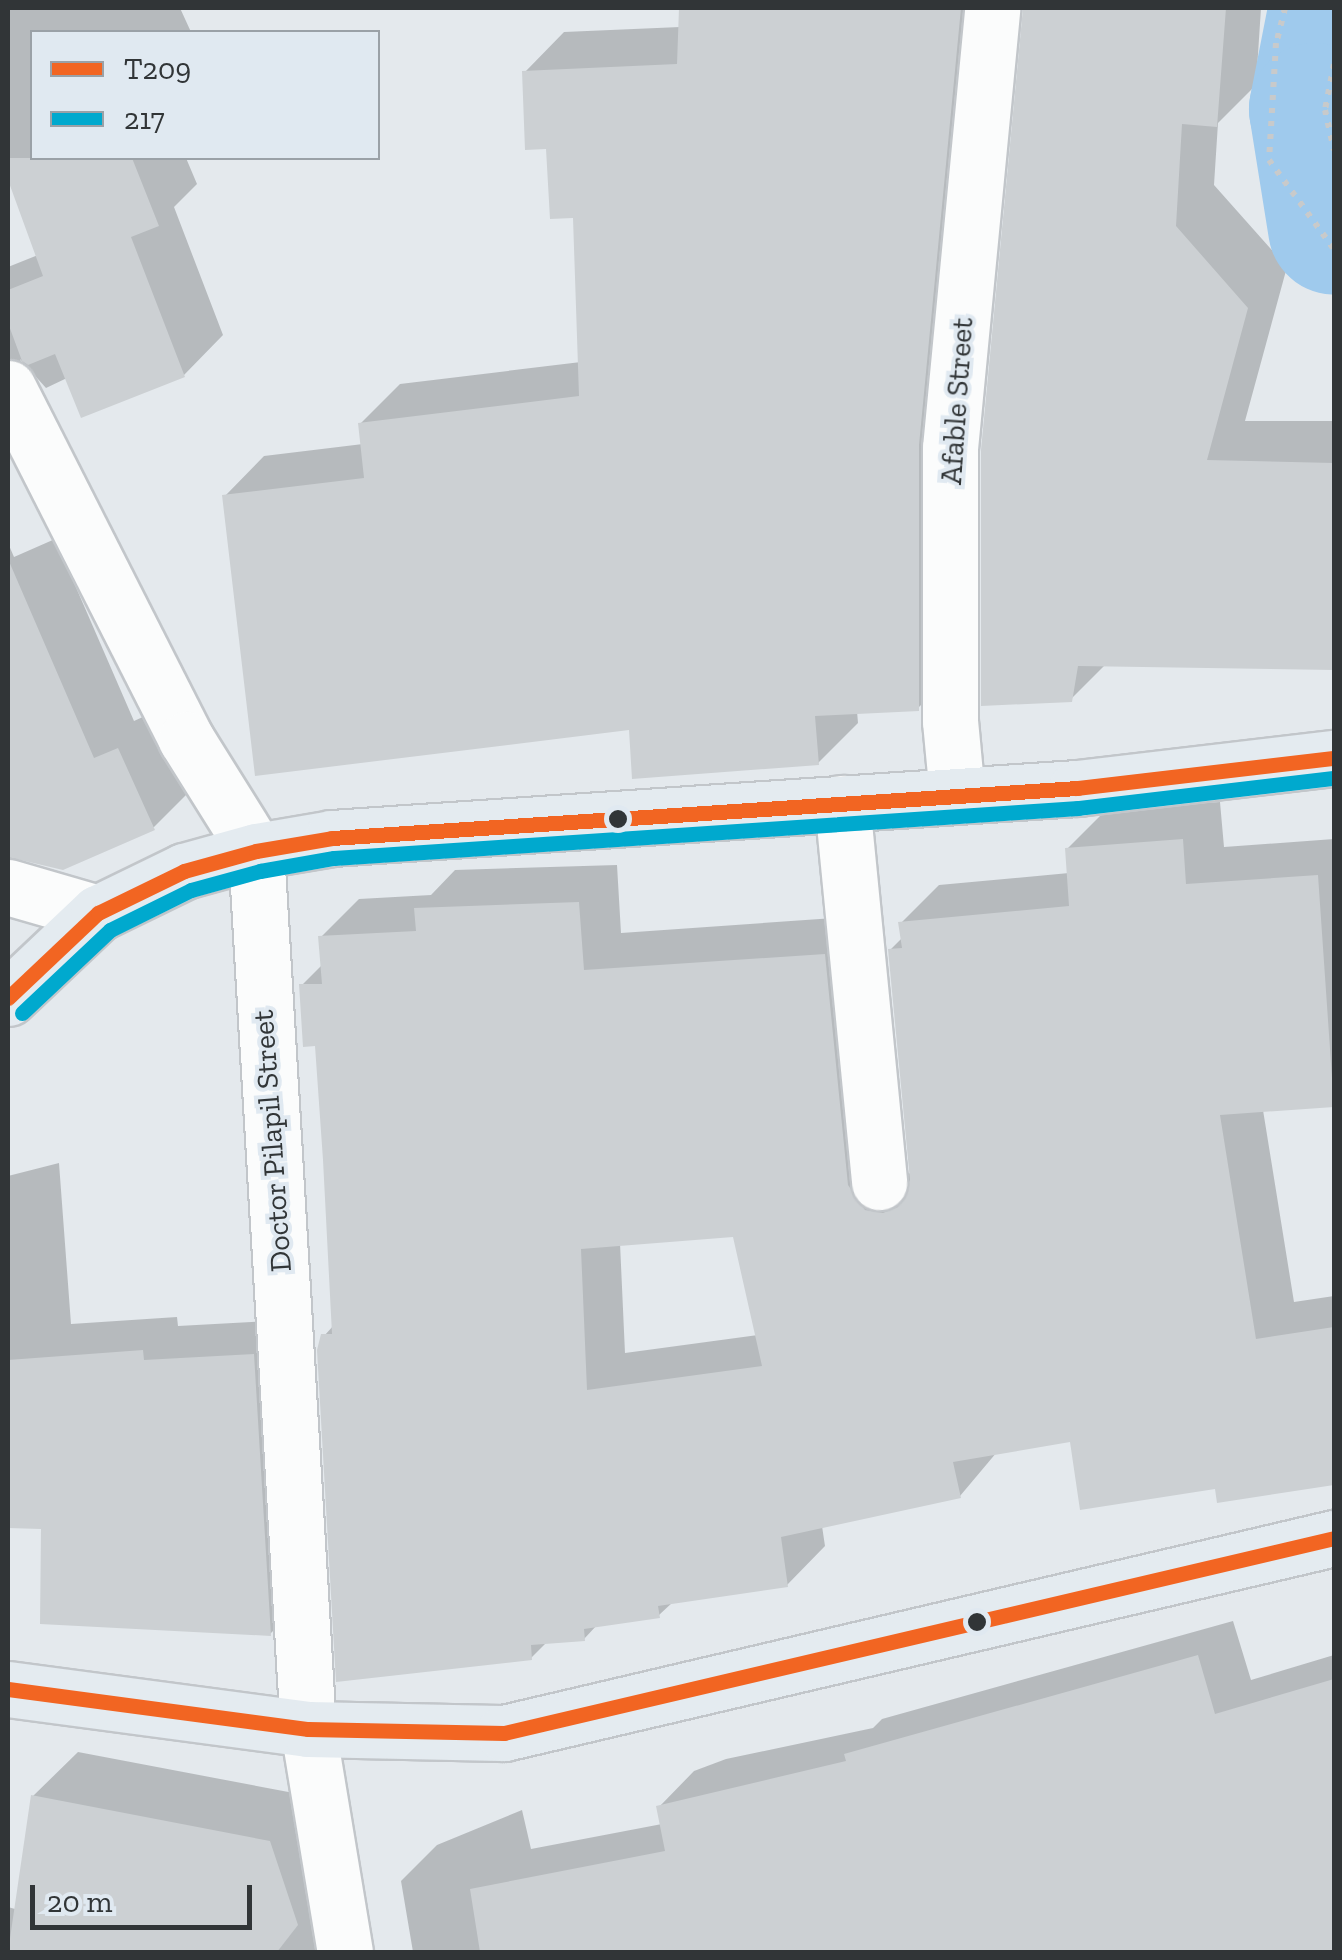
<!DOCTYPE html>
<style>
body{margin:0}
#map{position:relative;width:1342px;height:1960px;overflow:hidden;background:#e4e9ed;font-family:"Zilla Slab",serif}
div>[style]{position:absolute}
[style*='--x']{left:calc(var(--x)*1px);top:calc(var(--y)*1px);width:calc(var(--w)*1px);rotate:calc(var(--a)*1deg)}
.shadow>*{inset:0;background:#0003}
.river>*{height:132px;margin:-66px;padding:0 66px;transform-origin:66px;border-radius:66px;background:#9fcaed}
.building>*{inset:0;background:#ccd0d3}
.path>*{height:6px;margin-top:-3px;transform-origin:0;background:repeating-linear-gradient(90deg,#c8cacb 0 5px,transparent 0 13px)}
.roads{filter:drop-shadow(2px 0 #c2c6ca) drop-shadow(-2px 0 #c2c6ca) drop-shadow(0 2px #c2c6ca) drop-shadow(0 -2px #c2c6ca)}
.minor>*{height:55px;margin:-27.5px;padding:0 27.5px;transform-origin:27.5px;border-radius:27.5px;background:#fbfcfc}
.major>*{height:55px;margin:-27.5px;padding:0 27.5px;transform-origin:27.5px;border-radius:27.5px;background:#e4ebf0}
.bus-1>*{height:15px;margin:-7.5px;padding:0 7.5px;transform-origin:7.5px;border-radius:7.5px;background:#f26522}
.bus-2>*{height:15px;margin:-7.5px;padding:0 7.5px;transform-origin:7.5px;border-radius:7.5px;background:#00a9ce}
.dots>*{width:28px;height:28px;translate:-50% -50%;box-sizing:border-box;border:5px solid #e0e9f1;border-radius:50%}
span{translate:-50% -50%;white-space:nowrap;text-align:center;line-height:1.15;-webkit-text-stroke:8px #e0e9f1;paint-order:stroke}
.street-label{font-size:30px;color:#313537}
.frame{position:absolute;inset:0;border:10px solid #313537;pointer-events:none}
.legend{position:absolute;left:30px;top:30px;width:350px;height:130px;box-sizing:border-box;background:#e0e9f1;border:2px solid #9aa1a7;margin:0;padding:12px 18px;list-style:none;font-size:30px;color:#313537}
.legend li{display:flex;align-items:center;gap:20px;height:50px}
.legend b{width:50px;border:2px solid #9aa1a7}
.scale{position:absolute;left:30px;top:1885px;width:222px;height:45px;box-sizing:border-box;border:5px solid #313537;border-top:0;padding-left:12px;font-size:30px;line-height:35px;white-space:nowrap;color:#313537;-webkit-text-stroke:8px #e0e9f1;paint-order:stroke}
</style>
<div id="map">
<div class="shadow">
<div style="clip-path:polygon(8px 8px,180px 8px,191px 32px,32px 32px,32px 158px,186px 158px,197px 184px,174px 207px,223px 335px,184px 375px,67px 378px,46px 388px,20px 359px,27px 377px,8px 396px,8px 267px,38px 255px,8px 173px)"></div>
<div style="clip-path:polygon(681px 8px,995px 8px,957px 669px,918px 708px,857px 711px,858px 723px,818px 763px,631px 727px,225px 496px,264px 456px,363px 444px,360px 424px,400px 384px,581px 362px,575px 215px,525px 72px,564px 32px,680px 27px)"></div>
<div style="clip-path:polygon(1024px 8px,1261px 8px,1256px 85px,1218px 123px,1214px 185px,1287px 267px,1245px 421px,1334px 421px,1334px 668px,1106px 664px,1071px 699px)"></div>
<div style="clip-path:polygon(55px 539px,134px 721px,158px 710px,193px 788px,154px 827px,20px 855px,8px 868px,8px 543px,14px 557px)"></div>
<div style="clip-path:polygon(evenodd,1220px 802px,1224px 847px,1334px 839px,1334px 1105px,1263px 1110px,1294px 1302px,1334px 1296px,1334px 1483px,1219px 1500px,1217px 1487px,1072px 1439px,997px 1452px,960px 1496px,822px 1526px,825px 1546px,787px 1585px,673px 1602px,659px 1615px,598px 1624px,584px 1639px,548px 1641px,531px 1658px,339px 1679px,324px 1336px,334px 1325px,317px 1043px,302px 985px,323px 964px,321px 937px,359px 899px,431px 895px,455px 870px,617px 865px,621px 933px,863px 916px,904px 1172px,912px 1174px,890px 950px,903px 937px,901px 923px,939px 885px,1069px 873px,1067px 849px,1106px 810px,1220px 802px,735px 1235px,758px 1335px,625px 1353px,620px 1243px,735px 1235px)"></div>
<div style="clip-path:polygon(59px 1163px,71px 1324px,177px 1317px,178px 1326px,288px 1320px,305px 1599px,270px 1634px,43px 1525px,8px 1525px,8px 1176px)"></div>
<div style="clip-path:polygon(1233px 1621px,1251px 1680px,1334px 1655px,1334px 1952px,413px 1952px,401px 1881px,437px 1845px,522px 1810px,531px 1849px,662px 1824px,659px 1807px,694px 1771px,726px 1759px,873px 1728px,882px 1719px)"></div>
<div style="clip-path:polygon(78px 1752px,315px 1797px,345px 1952px,8px 1952px,8px 1907px,15px 1909px,33px 1796px)"></div>
</div>
<div class="river">
<div style="--x:1334;--y:12;--w:99;--a:101.1"></div>
<div style="--x:1315;--y:109;--w:121;--a:80.9"></div>
</div>
<div class="building">
<div style="clip-path:polygon(679px 8px,961px 8px,919px 445px,919px 711px,815px 716px,819px 765px,632px 779px,629px 730px,255px 776px,222px 495px,364px 478px,358px 423px,579px 396px,573px 218px,550px 219px,546px 149px,525px 150px,522px 71px,677px 64px)"></div>
<div style="clip-path:polygon(1023px 8px,1226px 8px,1217px 127px,1182px 124px,1176px 226px,1248px 308px,1207px 460px,1334px 463px,1334px 670px,1078px 666px,1072px 702px,981px 706px,981px 450px)"></div>
<div style="clip-path:polygon(8px 158px,132px 158px,159px 226px,131px 237px,185px 377px,81px 418px,55px 354px,28px 365px,22px 361px,8px 323px,8px 290px,43px 276px,8px 180px)"></div>
<div style="clip-path:polygon(8px 559px,94px 758px,118px 748px,155px 830px,63px 870px,8px 857px)"></div>
<div style="clip-path:polygon(evenodd,1183px 839px,1186px 884px,1318px 875px,1334px 1107px,1220px 1115px,1256px 1339px,1334px 1327px,1334px 1485px,1217px 1503px,1215px 1489px,1080px 1510px,1070px 1442px,953px 1462px,961px 1498px,781px 1537px,788px 1587px,658px 1606px,660px 1618px,584px 1629px,585px 1641px,531px 1645px,532px 1660px,336px 1682px,317px 1350px,321px 1334px,332px 1334px,323px 1160px,315px 1046px,303px 1047px,299px 984px,322px 984px,318px 936px,416px 931px,414px 908px,579px 902px,584px 970px,825px 954px,848px 1185px,865px 1210px,883px 1213px,898px 1207px,910px 1180px,888px 949px,902px 948px,898px 922px,1069px 906px,1065px 848px,1183px 839px,733px 1237px,762px 1366px,587px 1390px,581px 1249px,733px 1237px)"></div>
<div style="clip-path:polygon(143px 1350px,144px 1360px,254px 1354px,271px 1636px,40px 1624px,41px 1529px,8px 1528px,8px 1360px)"></div>
<div style="clip-path:polygon(1198px 1655px,1215px 1714px,1334px 1679px,1334px 1952px,480px 1952px,470px 1889px,665px 1851px,656px 1806px,846px 1761px,844px 1754px)"></div>
<div style="clip-path:polygon(31px 1795px,270px 1841px,298px 1925px,277px 1952px,8px 1952px)"></div>
</div>
<div class="path">
<div style="--x:1285;--y:8;--w:36;--a:104"></div>
<div style="--x:1276;--y:43;--w:117;--a:93.4"></div>
<div style="--x:1269;--y:160;--w:110;--a:53.9"></div>
<div style="--x:1334;--y:64;--w:47;--a:101.1"></div>
<div style="--x:1325;--y:110;--w:41;--a:77.3"></div>
</div>
<div class="roads">
<div class="minor">
<div style="--x:8;--y:388;--w:394;--a:63.1"></div>
<div style="--x:186;--y:739;--w:132;--a:58"></div>
<div style="--x:256;--y:851;--w:880;--a:86.61"></div>
<div style="--x:308;--y:1729;--w:226;--a:80.6"></div>
<div style="--x:957;--y:795;--w:74;--a:-95.4"></div>
<div style="--x:950;--y:721;--w:273;--a:-90"></div>
<div style="--x:950;--y:448;--w:442;--a:-84.5"></div>
<div style="--x:842;--y:803;--w:381;--a:84.4"></div>
<div style="--x:8;--y:887;--w:94;--a:16.1"></div>
</div>
<div class="major">
<div style="--x:8;--y:998;--w:124;--a:-43.4"></div>
<div style="--x:98;--y:913;--w:96;--a:-26"></div>
<div style="--x:184;--y:871;--w:75;--a:-15.5"></div>
<div style="--x:256;--y:851;--w:77;--a:-9.7"></div>
<div style="--x:332;--y:838;--w:747;--a:-3.84"></div>
<div style="--x:1077;--y:788;--w:259;--a:-6.7"></div>
<div style="--x:8;--y:1689;--w:303;--a:7.6"></div>
<div style="--x:308;--y:1729;--w:196;--a:1.2"></div>
<div style="--x:504;--y:1733;--w:853;--a:-13.22"></div>
</div>
</div>
<div class="bus-1">
<div style="--x:8;--y:998;--w:124;--a:-43.4"></div>
<div style="--x:98;--y:913;--w:96;--a:-26"></div>
<div style="--x:184;--y:871;--w:75;--a:-15.5"></div>
<div style="--x:256;--y:851;--w:77;--a:-9.7"></div>
<div style="--x:332;--y:838;--w:747;--a:-3.84"></div>
<div style="--x:1077;--y:788;--w:259;--a:-6.7"></div>
<div style="--x:8;--y:1689;--w:303;--a:7.6"></div>
<div style="--x:308;--y:1729;--w:196;--a:1.2"></div>
<div style="--x:504;--y:1733;--w:853;--a:-13.22"></div>
</div>
<div class="bus-2">
<div style="--x:22;--y:1013;--w:121;--a:-43.3"></div>
<div style="--x:110;--y:930;--w:90;--a:-26.3"></div>
<div style="--x:191;--y:890;--w:72;--a:-15.4"></div>
<div style="--x:260;--y:871;--w:75;--a:-10"></div>
<div style="--x:334;--y:858;--w:746;--a:-3.84"></div>
<div style="--x:1078;--y:808;--w:258;--a:-6.7"></div>
</div>
<div class="dots">
<div style="left:618px;top:819px;background:#313537"></div>
<div style="left:977px;top:1622px;background:#313537"></div>
</div>
<div class="street-label">
<span style="left:957px;top:401px;rotate:-86deg">Afable Street</span>
<span style="left:272px;top:1141px;rotate:-94deg">Doctor Pilapil Street</span>
</div>
<div class="frame"></div>
<ul class="legend">
<li><b style="height:12px;background:#f26522"></b>T209</li>
<li><b style="height:12px;background:#00a9ce"></b>217</li>
</ul>
<div class="scale">20 m</div>
</div>
